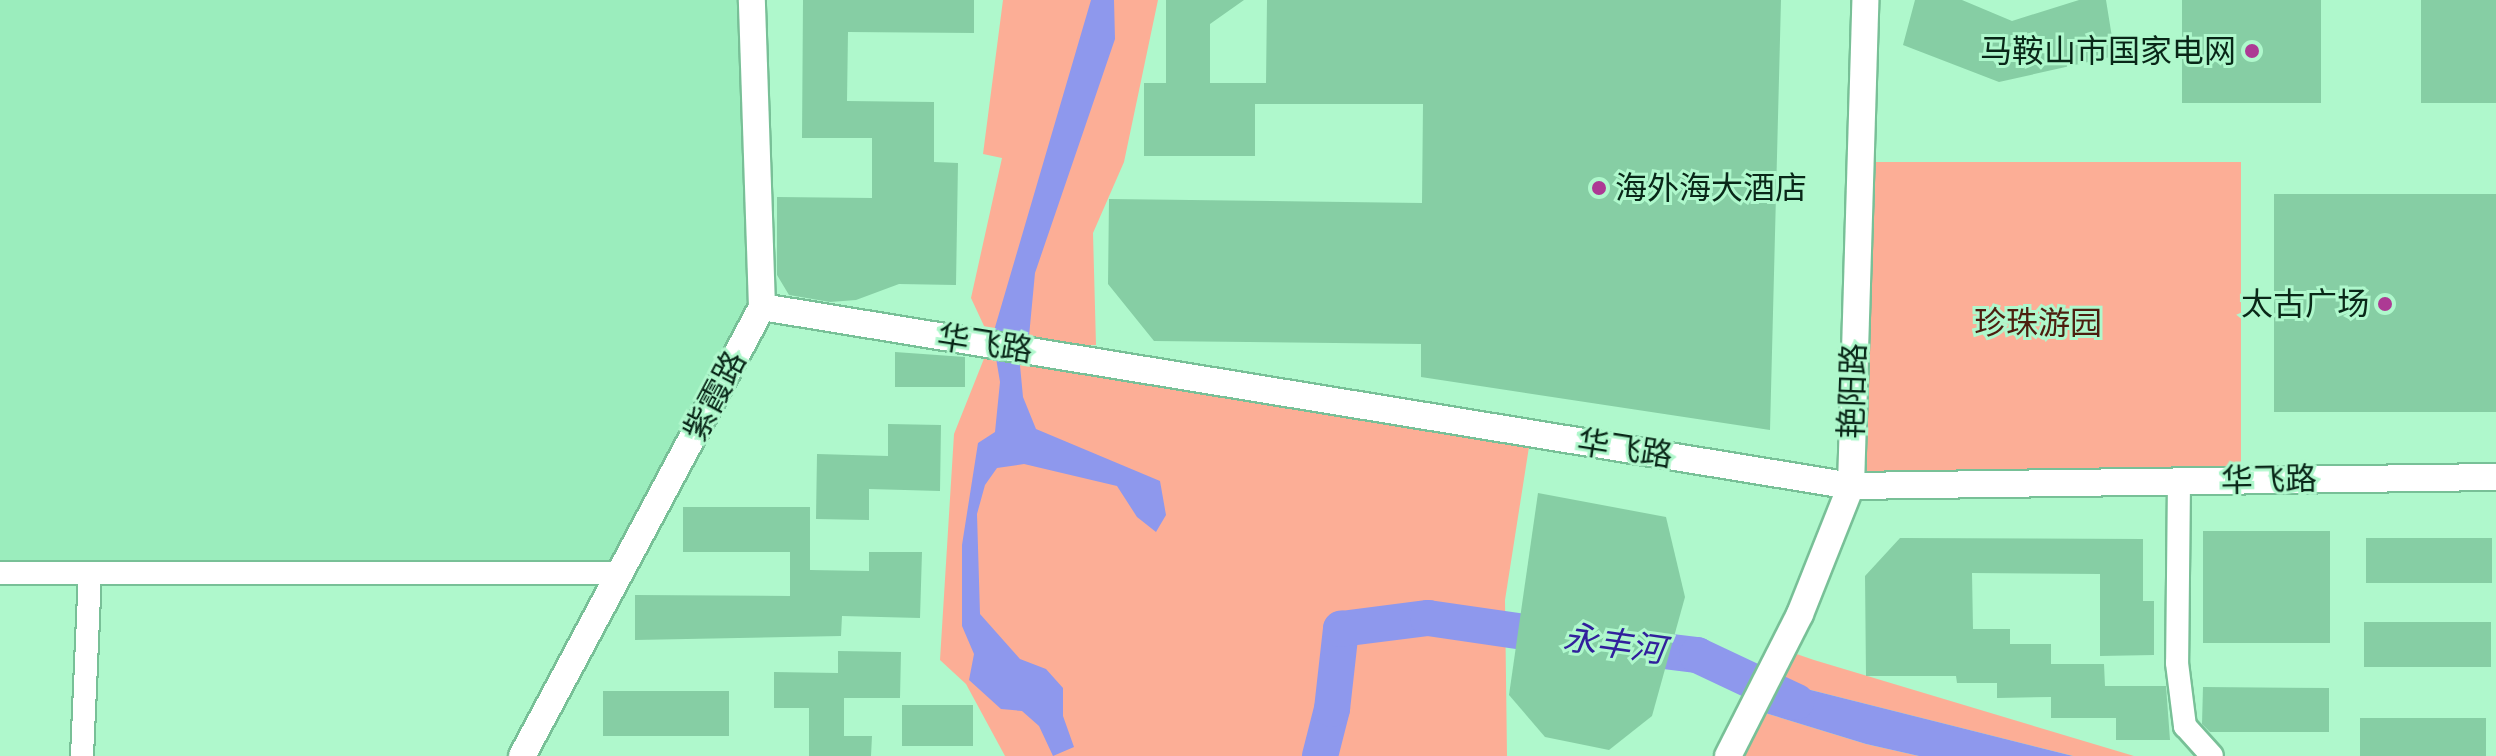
<!DOCTYPE html>
<meta charset="utf-8">
<style>
body{margin:0}
#map{position:relative;width:2496px;height:756px;overflow:hidden;background:#aff8cc;font-family:Jost,"Noto Sans SC",sans-serif}
div>[style]{position:absolute}
[style*='--x']{left:calc(var(--x)*1px);top:calc(var(--y)*1px);width:calc(var(--w)*1px);rotate:calc(var(--a)*1deg)}
.built>*{inset:0;background:#9bedbd}
.green>*{inset:0;background:#fcae96;transform-origin:0 0}
.water>*{inset:0;background:#8e98ed}
.river>*{height:36px;margin:-18px;padding:0 18px;transform-origin:18px;border-radius:18px;background:#8e98ed}
.building>*{inset:0;background:#86cea4;transform-origin:0 0}
.roads{filter:drop-shadow(2px 0 #78c097) drop-shadow(-2px 0 #78c097) drop-shadow(0 2px #78c097) drop-shadow(0 -2px #78c097)}
.minor>*{height:22px;margin:-11px;padding:0 11px;transform-origin:11px;border-radius:11px;background:#fff}
.tertiary>*{height:26px;margin:-13px;padding:0 13px;transform-origin:13px;border-radius:13px;background:#fff}
.dots>*{width:22px;height:22px;translate:-50% -50%;box-sizing:border-box;border:4px solid #aff8cc;border-radius:50%}
span{translate:-50% -50%;white-space:nowrap;text-align:center;line-height:1.15;-webkit-text-stroke:6px #aff8cc;paint-order:stroke}
.poi-label{font-size:32px;color:#092718}
.right{translate:-100% -50%;text-align:right}
.left{translate:0 -50%;text-align:left}
.park-label{font-size:32px;color:#4c1e0f}
.street-label{font-size:32px;color:#092718}
.water-label{font-size:34px;color:#31209c;font-style:italic}
</style>
<div id="map">
<div class="built">
<div style="clip-path:polygon(0 0,752px 0,762px 307px,622px 573px,0 573px)"></div>
</div>
<div class="green">
<div style="clip-path:polygon(1003px 0,1158px 0,1124px 162px,1093px 233px,1096px 345px,1035px 347px,1531px 434px,1505px 600px,1507px 756px,1005px 756px,966px 684px,940px 660px,954px 434px,991px 341px,971px 298px,1002px 158px,983px 154px)"></div>
<div style="left:1860px;top:162px;width:381px;height:324px"></div>
<div style="clip-path:polygon(1782px 649px,1814px 660px,2134px 756px,2073px 756px,1767px 679px)"></div>
<div style="clip-path:polygon(1752px 709px,1866px 744px,1919px 756px,1728px 756px)"></div>
</div>
<div class="water">
<div style="clip-path:polygon(1091px 0,1114px 0,1115px 39px,1035px 273px,1028px 347px,991px 341px)"></div>
<div style="clip-path:polygon(995px 352px,1019px 355px,1023px 397px,1036px 429px,1160px 481px,1166px 515px,1156px 532px,1137px 517px,1117px 486px,1024px 464px,997px 468px,985px 485px,977px 514px,980px 614px,1020px 659px,1046px 669px,1063px 688px,1063px 716px,1074px 747px,1053px 756px,1039px 726px,1022px 711px,1001px 709px,969px 680px,974px 654px,962px 626px,962px 545px,978px 443px,995px 432px,1000px 382px)"></div>
<div style="clip-path:polygon(1767px 679px,2073px 756px,1919px 756px,1866px 744px,1752px 709px)"></div>
</div>
<div class="river">
<div style="--x:1623;--y:646;--w:75;--a:6.9"></div>
<div style="--x:1697;--y:655;--w:110;--a:25.2"></div>
<div style="--x:1320;--y:756;--w:49;--a:-75.7"></div>
<div style="--x:1332;--y:709;--w:81;--a:-83.6"></div>
<div style="--x:1341;--y:629;--w:88;--a:-7.2"></div>
<div style="--x:1428;--y:618;--w:138;--a:8.3"></div>
</div>
<div class="building">
<div style="clip-path:polygon(803px 0,974px 0,974px 33px,848px 32px,847px 101px,934px 102px,934px 162px,958px 163px,956px 285px,899px 284px,856px 300px,830px 302px,789px 295px,777px 275px,777px 197px,872px 198px,872px 138px,802px 138px)"></div>
<div style="clip-path:polygon(1166px 0,1244px 0,1210px 24px,1210px 83px,1266px 83px,1267px 0,1781px 0,1770px 430px,1421px 377px,1421px 344px,1154px 341px,1108px 284px,1109px 199px,1422px 203px,1423px 104px,1255px 104px,1255px 156px,1144px 156px,1144px 83px,1166px 83px)"></div>
<div style="clip-path:polygon(1915px 0,1962px 0,2012px 21px,2079px 0,2106px 0,2115px 56px,1999px 82px,1903px 45px)"></div>
<div style="left:2182px;top:0;width:139px;height:103px"></div>
<div style="left:2421px;top:0;width:75px;height:103px"></div>
<div style="left:2496px;top:194px;width:218px;height:222px;rotate:90deg"></div>
<div style="clip-path:polygon(895px 352px,965px 357px,965px 387px,895px 387px)"></div>
<div style="clip-path:polygon(888px 424px,941px 425px,940px 491px,869px 489px,869px 520px,816px 519px,817px 454px,888px 456px)"></div>
<div style="clip-path:polygon(1538px 493px,1666px 517px,1685px 597px,1652px 716px,1609px 750px,1545px 737px,1509px 695px)"></div>
<div style="clip-path:polygon(683px 507px,810px 507px,810px 570px,869px 571px,869px 552px,922px 552px,920px 618px,842px 616px,841px 636px,635px 640px,635px 595px,790px 596px,790px 552px,683px 552px)"></div>
<div style="left:2203px;top:531px;width:127px;height:112px"></div>
<div style="clip-path:polygon(1900px 538px,2143px 539px,2143px 601px,2154px 601px,2154px 655px,2100px 656px,2100px 574px,1972px 573px,1973px 629px,2010px 629px,2010px 644px,2051px 644px,2051px 664px,2104px 664px,2105px 686px,2166px 686px,2170px 740px,2116px 740px,2116px 718px,2051px 718px,2051px 697px,1997px 698px,1997px 683px,1957px 683px,1956px 676px,1866px 676px,1865px 576px)"></div>
<div style="left:2366px;top:538px;width:126px;height:45px"></div>
<div style="left:2364px;top:622px;width:127px;height:45px"></div>
<div style="clip-path:polygon(838px 651px,901px 652px,900px 698px,844px 698px,844px 736px,872px 736px,871px 756px,809px 756px,809px 708px,774px 708px,774px 672px,838px 673px)"></div>
<div style="clip-path:polygon(2203px 687px,2329px 688px,2329px 732px,2210px 732px,2202px 724px)"></div>
<div style="left:603px;top:691px;width:126px;height:45px"></div>
<div style="left:902px;top:705px;width:71px;height:41px"></div>
<div style="left:2360px;top:718px;width:126px;height:38px"></div>
</div>
<div class="roads">
<div class="minor">
<div style="--x:2179;--y:481;--w:182;--a:90.6"></div>
<div style="--x:2177;--y:663;--w:64;--a:82.8"></div>
<div style="--x:2185;--y:726;--w:40;--a:48"></div>
<div style="--x:0;--y:573;--w:622;--a:0"></div>
<div style="--x:82;--y:756;--w:183;--a:-87.5"></div>
</div>
<div class="tertiary">
<div style="--x:762;--y:307;--w:1104;--a:9.33"></div>
<div style="--x:1851;--y:486;--w:645;--a:-0.8"></div>
<div style="--x:522;--y:756;--w:509;--a:-61.87"></div>
<div style="--x:762;--y:307;--w:307;--a:-91.9"></div>
<div style="--x:1728;--y:756;--w:159;--a:-63.1"></div>
<div style="--x:1800;--y:614;--w:138;--a:-68.3"></div>
<div style="--x:1851;--y:486;--w:486;--a:-88.3"></div>
</div>
</div>
<div class="dots">
<div style="left:2252px;top:51px;background:#ad3a94"></div>
<div style="left:1599px;top:188px;background:#ad3a94"></div>
<div style="left:2385px;top:304px;background:#ad3a94"></div>
</div>
<div class="poi-label">
<span class="right" style="left:2236px;top:51px">马鞍山市国家电网</span>
<span class="left" style="left:1615px;top:188px">海外海大酒店</span>
<span class="right" style="left:2369px;top:304px">太古广场</span>
</div>
<div class="park-label">
<span style="left:2038px;top:323px">珍珠游园</span>
</div>
<div class="street-label">
<span style="left:985px;top:344px;rotate:9deg">华飞路</span>
<span style="left:1853px;top:391px;rotate:-88deg">艳阳路</span>
<span style="left:715px;top:396px;rotate:-62deg">紫霞路</span>
<span style="left:1625px;top:449px;rotate:9deg">华飞路</span>
<span style="left:2269px;top:480px;rotate:-1deg">华飞路</span>
</div>
<div class="water-label">
<span style="left:1614px;top:644px;rotate:8deg">永丰河</span>
</div>
</div>
